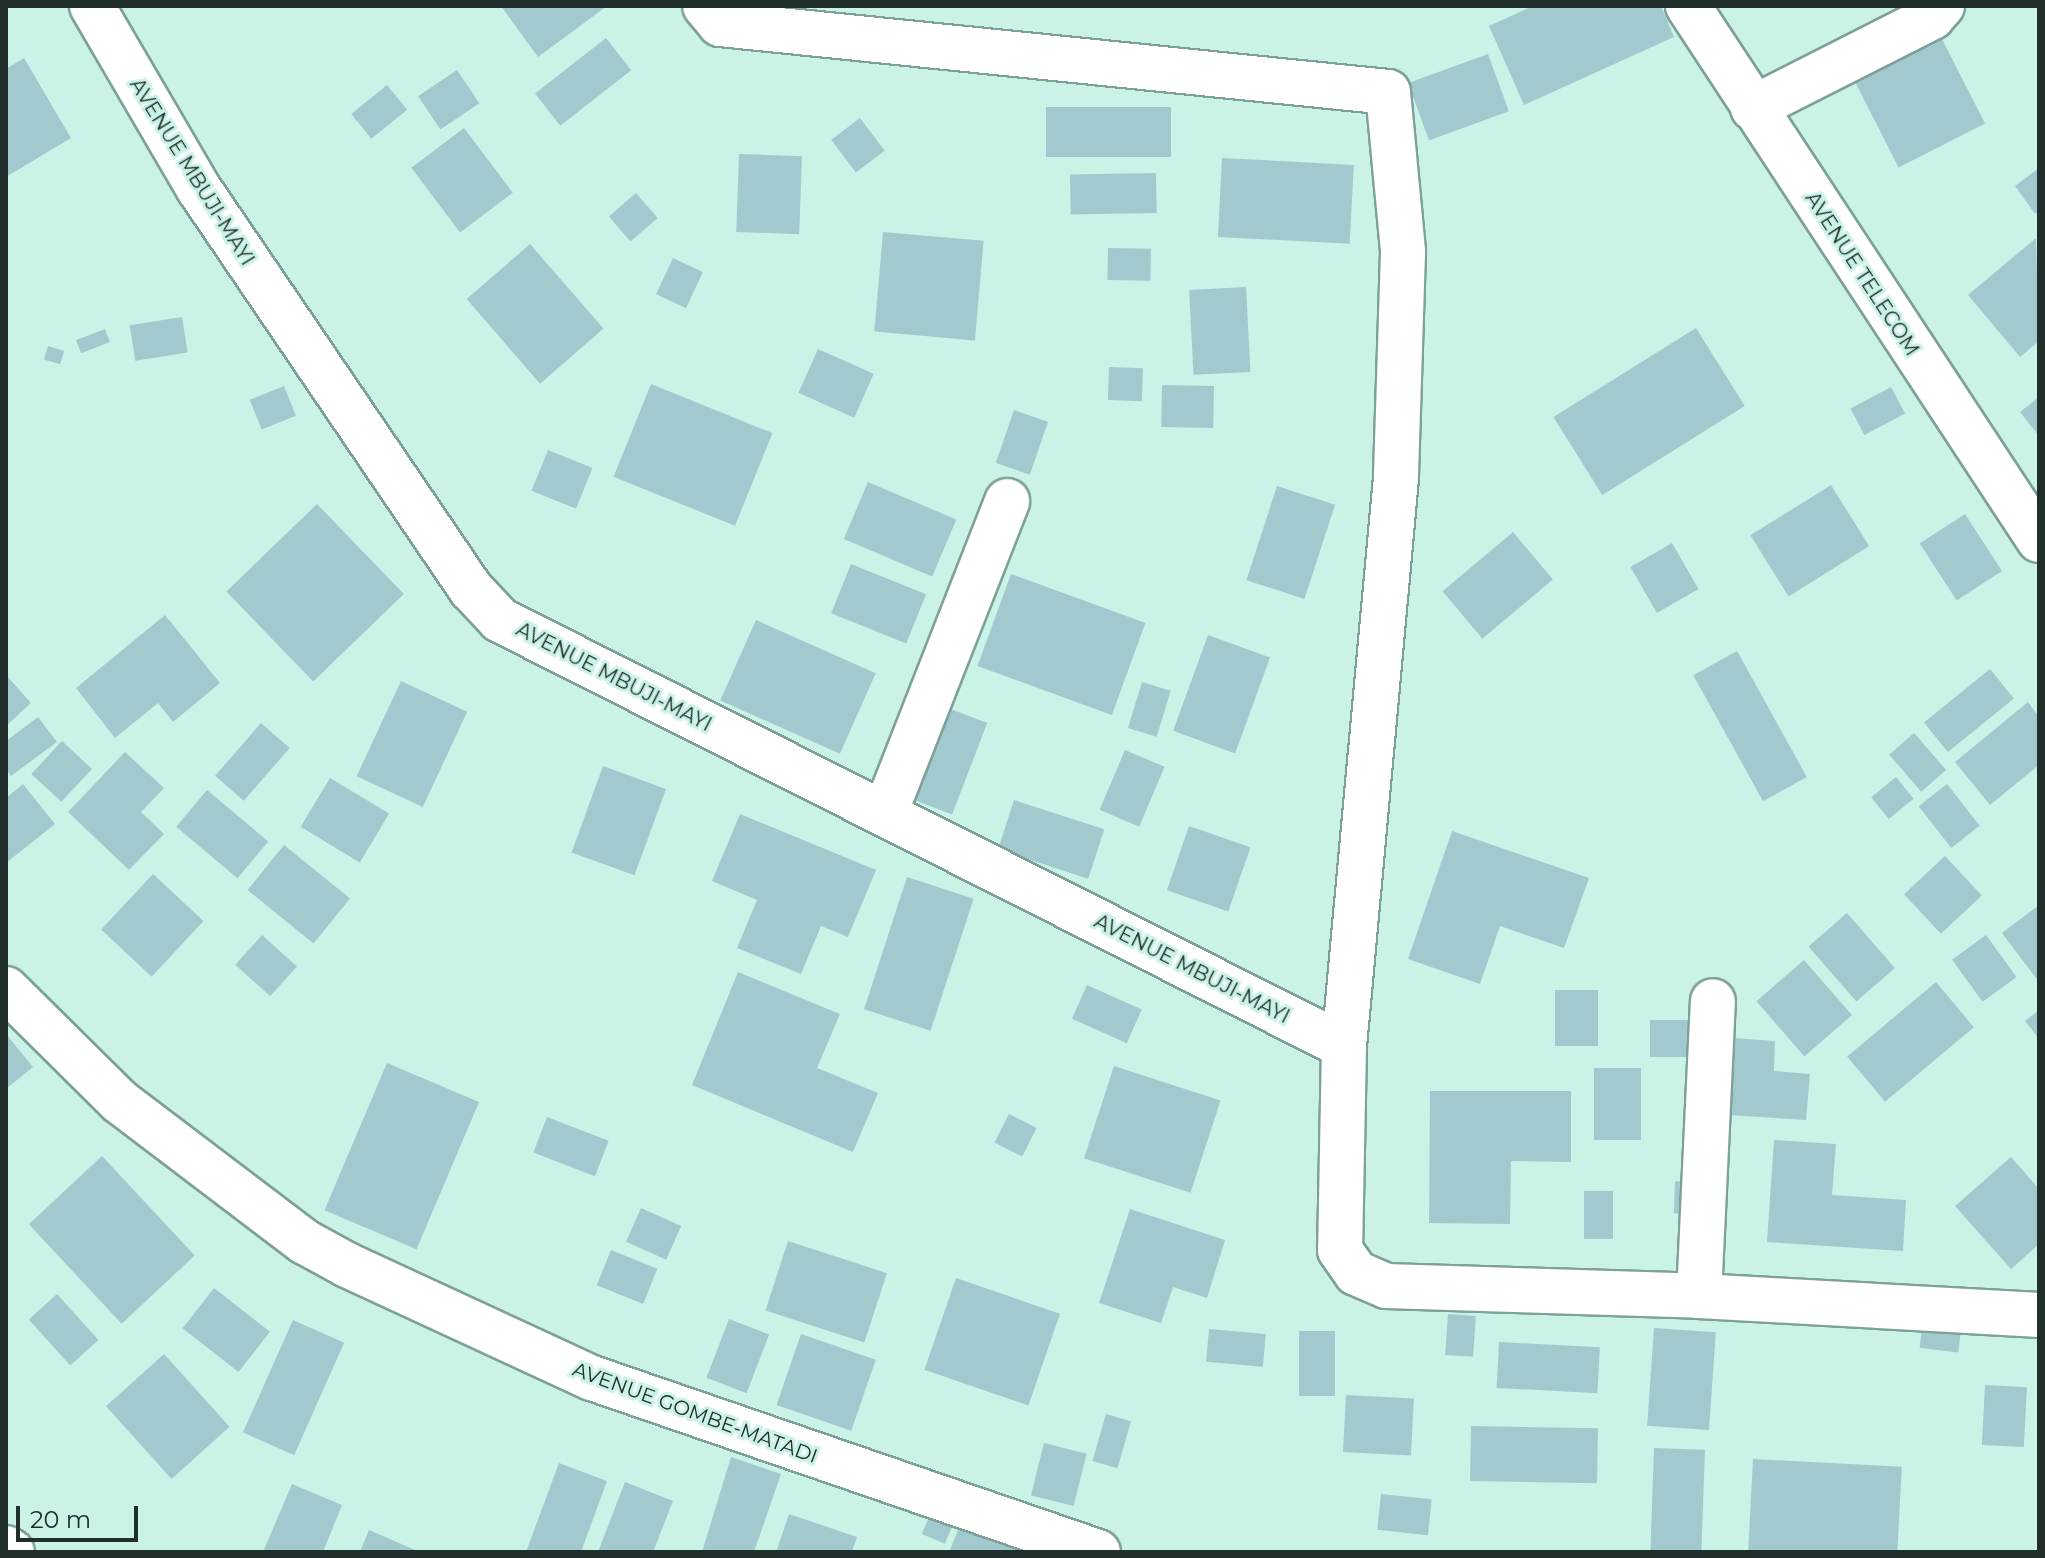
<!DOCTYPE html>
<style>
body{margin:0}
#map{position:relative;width:2045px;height:1558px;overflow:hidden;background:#cbf2e7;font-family:Montserrat,sans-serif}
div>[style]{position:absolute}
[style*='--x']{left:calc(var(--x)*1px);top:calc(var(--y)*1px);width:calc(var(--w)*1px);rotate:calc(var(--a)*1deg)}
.building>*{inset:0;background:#a2cace;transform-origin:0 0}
.roads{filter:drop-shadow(2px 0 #7da198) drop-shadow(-2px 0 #7da198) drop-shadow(0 2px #7da198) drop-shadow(0 -2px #7da198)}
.street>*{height:44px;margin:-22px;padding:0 22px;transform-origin:22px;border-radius:22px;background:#fff}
span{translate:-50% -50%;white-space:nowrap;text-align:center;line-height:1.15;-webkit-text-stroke:6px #cbf2e7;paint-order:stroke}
.street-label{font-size:20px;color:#202f2b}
.frame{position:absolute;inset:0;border:8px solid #202f2b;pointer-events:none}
.scale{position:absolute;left:16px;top:1506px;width:122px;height:36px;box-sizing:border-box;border:4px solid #202f2b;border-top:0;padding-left:10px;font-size:24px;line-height:28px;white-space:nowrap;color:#202f2b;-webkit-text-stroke:6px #cbf2e7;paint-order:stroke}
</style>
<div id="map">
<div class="building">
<div style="clip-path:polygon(501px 6px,607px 6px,538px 57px)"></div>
<div style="clip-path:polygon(1533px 6px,1661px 6px,1674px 37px,1524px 105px,1489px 26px)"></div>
<div style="left:1941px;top:37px;width:97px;height:97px;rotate:63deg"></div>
<div style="left:606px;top:38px;width:41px;height:90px;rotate:52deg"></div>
<div style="left:1488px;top:54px;width:61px;height:85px;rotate:70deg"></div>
<div style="clip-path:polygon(24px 58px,71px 138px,6px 177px,6px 69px)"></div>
<div style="left:457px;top:70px;width:40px;height:47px;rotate:56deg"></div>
<div style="left:387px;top:85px;width:32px;height:46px;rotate:51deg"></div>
<div style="left:1046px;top:107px;width:125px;height:50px"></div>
<div style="left:860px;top:118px;width:41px;height:36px;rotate:53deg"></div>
<div style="left:464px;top:128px;width:81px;height:66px;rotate:53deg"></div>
<div style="left:739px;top:154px;width:63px;height:78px;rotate:2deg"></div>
<div style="left:1222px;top:158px;width:132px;height:79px;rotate:3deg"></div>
<div style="clip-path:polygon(2039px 168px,2039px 211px,2035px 214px,2015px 186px)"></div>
<div style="left:1156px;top:173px;width:40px;height:86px;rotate:89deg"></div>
<div style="left:636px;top:193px;width:33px;height:36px;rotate:49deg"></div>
<div style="left:883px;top:232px;width:101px;height:100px;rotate:5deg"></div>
<div style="clip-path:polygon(2036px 238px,2039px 341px,2020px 357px,1968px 295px)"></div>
<div style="left:530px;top:244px;width:112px;height:84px;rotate:49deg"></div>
<div style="left:1108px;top:248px;width:43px;height:32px;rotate:1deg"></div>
<div style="left:673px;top:258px;width:33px;height:40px;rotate:25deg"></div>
<div style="left:1246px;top:287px;width:85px;height:57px;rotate:87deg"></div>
<div style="left:182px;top:317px;width:36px;height:53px;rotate:81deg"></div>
<div style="left:1696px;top:328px;width:92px;height:168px;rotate:58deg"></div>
<div style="left:105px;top:329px;width:14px;height:31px;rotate:69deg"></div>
<div style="left:48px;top:346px;width:17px;height:14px;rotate:17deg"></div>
<div style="left:818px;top:349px;width:61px;height:48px;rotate:24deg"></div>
<div style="left:1109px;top:367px;width:34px;height:33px;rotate:2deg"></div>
<div style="left:651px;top:384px;width:131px;height:100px;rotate:22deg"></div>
<div style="left:1162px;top:385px;width:52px;height:42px;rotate:1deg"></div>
<div style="left:284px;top:386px;width:32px;height:37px;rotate:68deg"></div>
<div style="left:1891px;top:387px;width:30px;height:46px;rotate:62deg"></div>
<div style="clip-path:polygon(2039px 397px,2039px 436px,2020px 412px)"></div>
<div style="left:1014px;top:410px;width:36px;height:56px;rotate:19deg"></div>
<div style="left:548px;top:450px;width:48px;height:44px;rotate:22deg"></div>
<div style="left:868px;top:482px;width:96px;height:62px;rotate:23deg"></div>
<div style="left:1831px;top:485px;width:72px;height:95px;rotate:58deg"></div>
<div style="left:1277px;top:486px;width:61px;height:99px;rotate:18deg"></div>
<div style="left:317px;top:504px;width:125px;height:126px;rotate:46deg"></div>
<div style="left:1965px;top:514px;width:68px;height:54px;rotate:57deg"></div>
<div style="left:1513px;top:532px;width:62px;height:92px;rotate:50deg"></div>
<div style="left:1672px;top:543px;width:53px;height:48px;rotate:60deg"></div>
<div style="left:851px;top:564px;width:81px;height:53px;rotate:22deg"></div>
<div style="left:1011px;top:574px;width:143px;height:98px;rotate:20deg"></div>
<div style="clip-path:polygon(165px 615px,220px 683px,173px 722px,158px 703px,115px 738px,76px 688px)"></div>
<div style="left:756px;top:620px;width:131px;height:88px;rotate:24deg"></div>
<div style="left:1208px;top:635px;width:66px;height:102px;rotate:20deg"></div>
<div style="left:1737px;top:651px;width:144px;height:50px;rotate:61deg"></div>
<div style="left:1990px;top:669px;width:38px;height:85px;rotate:51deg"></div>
<div style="clip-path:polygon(6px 675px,31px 703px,6px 726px)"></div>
<div style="left:401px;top:681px;width:73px;height:105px;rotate:25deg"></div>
<div style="left:1142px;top:682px;width:30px;height:48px;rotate:17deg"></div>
<div style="clip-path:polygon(2028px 702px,2039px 717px,2039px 765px,1990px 805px,1955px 762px)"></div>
<div style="left:948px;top:708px;width:42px;height:98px;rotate:21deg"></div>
<div style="clip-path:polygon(38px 717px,57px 742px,11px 776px,6px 769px,6px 741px)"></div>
<div style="left:261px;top:723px;width:38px;height:70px;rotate:41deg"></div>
<div style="left:1914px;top:733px;width:49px;height:33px;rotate:49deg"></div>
<div style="left:62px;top:741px;width:41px;height:45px;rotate:43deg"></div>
<div style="left:1125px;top:750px;width:43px;height:65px;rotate:23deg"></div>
<div style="clip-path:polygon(125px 752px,164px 788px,141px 812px,164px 834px,129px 870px,68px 812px)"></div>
<div style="left:603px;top:766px;width:67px;height:92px;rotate:20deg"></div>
<div style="left:1896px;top:777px;width:28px;height:32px;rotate:51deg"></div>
<div style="left:330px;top:778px;width:69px;height:57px;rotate:31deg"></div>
<div style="clip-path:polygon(23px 784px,55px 824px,6px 863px,6px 798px)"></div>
<div style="left:1947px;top:784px;width:53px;height:36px;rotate:52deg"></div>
<div style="left:207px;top:790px;width:80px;height:48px;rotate:40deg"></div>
<div style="left:1014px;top:800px;width:95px;height:52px;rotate:18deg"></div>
<div style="clip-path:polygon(740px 814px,876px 870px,848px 937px,821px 926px,801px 974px,737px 948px,757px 900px,712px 881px)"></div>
<div style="left:1189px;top:826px;width:65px;height:68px;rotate:19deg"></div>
<div style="clip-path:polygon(1452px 831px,1589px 878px,1564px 948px,1500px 926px,1480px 984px,1408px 959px)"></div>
<div style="left:284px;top:845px;width:85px;height:58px;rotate:39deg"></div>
<div style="left:1945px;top:856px;width:54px;height:56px;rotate:47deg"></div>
<div style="left:153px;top:874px;width:69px;height:76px;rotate:43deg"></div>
<div style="left:907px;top:877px;width:70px;height:139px;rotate:18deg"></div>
<div style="clip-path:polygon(2039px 905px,2039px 982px,2002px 933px)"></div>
<div style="left:1847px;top:913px;width:73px;height:51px;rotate:49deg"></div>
<div style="left:262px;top:935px;width:47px;height:40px;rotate:42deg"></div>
<div style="left:1986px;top:935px;width:52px;height:42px;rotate:54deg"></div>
<div style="left:1804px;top:960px;width:73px;height:63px;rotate:49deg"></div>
<div style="clip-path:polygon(738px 972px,840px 1014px,817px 1068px,878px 1093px,853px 1152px,692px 1085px)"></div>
<div style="left:1936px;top:982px;width:59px;height:116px;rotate:50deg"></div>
<div style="left:1087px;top:985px;width:60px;height:37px;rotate:24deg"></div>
<div style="left:1555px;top:990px;width:43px;height:56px"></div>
<div style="clip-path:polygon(2039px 1010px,2039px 1039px,2025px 1021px)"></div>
<div style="left:1650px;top:1020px;width:53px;height:37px"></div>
<div style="clip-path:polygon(6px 1034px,33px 1067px,6px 1089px)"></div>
<div style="clip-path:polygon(1733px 1038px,1775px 1041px,1774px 1071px,1810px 1074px,1806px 1120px,1728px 1115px)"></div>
<div style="left:387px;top:1063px;width:100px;height:160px;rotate:23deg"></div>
<div style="left:1114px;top:1066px;width:112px;height:97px;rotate:18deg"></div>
<div style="left:1594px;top:1068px;width:47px;height:72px"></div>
<div style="clip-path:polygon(1430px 1091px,1571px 1091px,1571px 1162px,1511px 1161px,1510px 1224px,1429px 1223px)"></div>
<div style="left:1009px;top:1114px;width:31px;height:32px;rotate:27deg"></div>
<div style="left:547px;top:1117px;width:66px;height:38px;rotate:21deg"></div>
<div style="clip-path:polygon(1774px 1140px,1836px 1144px,1832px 1195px,1906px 1200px,1903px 1251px,1767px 1242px)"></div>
<div style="left:102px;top:1156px;width:136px;height:100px;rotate:47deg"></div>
<div style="clip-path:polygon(2011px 1157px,2039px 1189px,2039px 1244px,2011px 1269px,1955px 1206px)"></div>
<div style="left:1696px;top:1182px;width:32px;height:21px;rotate:92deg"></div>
<div style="left:1584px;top:1191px;width:29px;height:48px"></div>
<div style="left:641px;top:1208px;width:44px;height:37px;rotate:24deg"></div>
<div style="clip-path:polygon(1130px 1209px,1225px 1240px,1207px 1298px,1173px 1287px,1161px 1323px,1099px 1303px)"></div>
<div style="left:788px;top:1241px;width:104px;height:73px;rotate:18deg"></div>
<div style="left:611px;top:1250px;width:50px;height:38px;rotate:22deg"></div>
<div style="left:956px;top:1278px;width:110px;height:97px;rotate:19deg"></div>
<div style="left:214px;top:1288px;width:71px;height:51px;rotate:38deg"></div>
<div style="left:57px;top:1294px;width:62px;height:38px;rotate:48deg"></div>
<div style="left:1448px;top:1314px;width:28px;height:41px;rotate:4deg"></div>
<div style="left:729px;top:1319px;width:43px;height:63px;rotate:21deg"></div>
<div style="left:293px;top:1320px;width:56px;height:123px;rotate:24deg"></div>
<div style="left:1923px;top:1320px;width:39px;height:28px;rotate:7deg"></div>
<div style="left:1654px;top:1328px;width:62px;height:98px;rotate:4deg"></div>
<div style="left:1209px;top:1329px;width:57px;height:33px;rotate:5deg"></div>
<div style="left:1299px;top:1331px;width:36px;height:65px"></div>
<div style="left:801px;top:1334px;width:79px;height:75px;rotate:19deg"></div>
<div style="left:1499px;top:1342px;width:101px;height:46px;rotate:3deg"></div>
<div style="left:164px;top:1354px;width:98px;height:78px;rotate:48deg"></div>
<div style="left:1985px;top:1385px;width:42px;height:60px;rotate:3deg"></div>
<div style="left:1346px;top:1395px;width:68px;height:57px;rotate:3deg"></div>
<div style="left:1106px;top:1414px;width:26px;height:49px;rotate:16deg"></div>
<div style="left:1471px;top:1426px;width:127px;height:55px;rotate:1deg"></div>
<div style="left:1044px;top:1443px;width:44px;height:54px;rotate:14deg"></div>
<div style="left:1654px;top:1448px;width:51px;height:104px;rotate:2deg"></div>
<div style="clip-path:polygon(731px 1457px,781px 1474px,754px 1552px,702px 1552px)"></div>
<div style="left:1753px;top:1459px;width:149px;height:93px;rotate:3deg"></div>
<div style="clip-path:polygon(559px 1463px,607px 1481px,581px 1552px,526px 1552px)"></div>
<div style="clip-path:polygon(625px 1482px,673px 1501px,653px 1552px,598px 1552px)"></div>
<div style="clip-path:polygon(292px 1484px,342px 1505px,323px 1552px,263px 1552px)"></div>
<div style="left:1381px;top:1494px;width:51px;height:36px;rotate:6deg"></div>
<div style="left:932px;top:1510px;width:25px;height:26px;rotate:23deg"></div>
<div style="clip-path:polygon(789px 1514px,857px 1537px,852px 1552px,776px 1552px)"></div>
<div style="clip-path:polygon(960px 1526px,1016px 1549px,1015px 1552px,949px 1552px)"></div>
<div style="clip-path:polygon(369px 1530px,420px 1552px,360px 1552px)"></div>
</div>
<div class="roads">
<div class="street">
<div style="--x:92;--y:6;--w:212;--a:59.7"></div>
<div style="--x:199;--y:189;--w:484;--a:55.8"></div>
<div style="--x:471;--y:589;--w:42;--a:46.9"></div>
<div style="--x:500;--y:620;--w:945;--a:26.78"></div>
<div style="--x:705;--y:6;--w:23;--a:50"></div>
<div style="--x:720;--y:24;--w:671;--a:5.81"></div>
<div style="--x:1388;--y:92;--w:161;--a:84.6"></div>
<div style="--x:1403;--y:252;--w:226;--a:91.8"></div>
<div style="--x:1396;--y:478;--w:570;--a:95.23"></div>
<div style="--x:1344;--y:1046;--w:204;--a:91.1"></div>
<div style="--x:1340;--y:1250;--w:28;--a:55"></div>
<div style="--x:1356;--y:1273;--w:33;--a:23"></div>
<div style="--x:1386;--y:1286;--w:313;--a:1.8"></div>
<div style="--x:1699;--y:1296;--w:341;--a:3.2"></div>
<div style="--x:1688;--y:6;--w:639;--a:56.68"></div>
<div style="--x:1753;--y:108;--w:201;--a:-26.9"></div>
<div style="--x:1932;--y:17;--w:15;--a:-48"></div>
<div style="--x:885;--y:813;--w:335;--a:-68.6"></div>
<div style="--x:6;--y:989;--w:159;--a:44.7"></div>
<div style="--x:119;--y:1101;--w:233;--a:37.2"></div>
<div style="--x:305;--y:1242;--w:48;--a:28.7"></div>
<div style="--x:347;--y:1265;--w:270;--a:24.8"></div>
<div style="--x:592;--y:1378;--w:535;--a:18.98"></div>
<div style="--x:1699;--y:1296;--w:295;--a:-87.3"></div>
<div style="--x:6;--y:1548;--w:7;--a:34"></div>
</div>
</div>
<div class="street-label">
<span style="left:192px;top:172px;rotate:58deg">AVENUE MBUJI-MAYI</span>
<span style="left:1862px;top:274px;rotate:57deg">AVENUE TELECOM</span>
<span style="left:614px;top:677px;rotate:27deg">AVENUE MBUJI-MAYI</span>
<span style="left:1192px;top:969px;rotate:27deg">AVENUE MBUJI-MAYI</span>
<span style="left:695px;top:1413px;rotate:20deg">AVENUE GOMBE-MATADI</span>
</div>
<div class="frame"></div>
<div class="scale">20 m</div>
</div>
